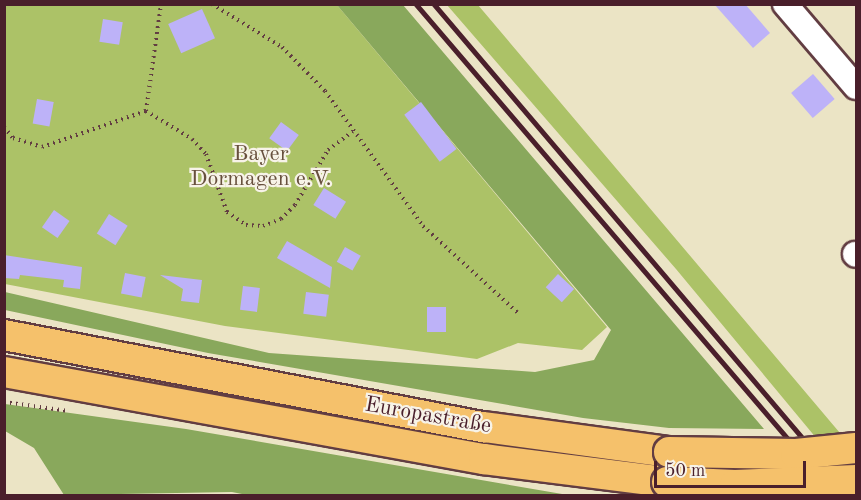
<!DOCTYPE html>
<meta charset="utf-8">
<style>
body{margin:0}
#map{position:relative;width:861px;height:500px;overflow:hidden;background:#ebe4c5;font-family:"Old Standard TT",serif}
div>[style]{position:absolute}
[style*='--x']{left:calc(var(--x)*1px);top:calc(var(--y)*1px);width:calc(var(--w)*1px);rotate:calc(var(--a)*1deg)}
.green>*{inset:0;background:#acc267}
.forest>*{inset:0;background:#89a85c}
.building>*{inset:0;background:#bdb2f8;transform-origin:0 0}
.path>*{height:4px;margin-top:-2px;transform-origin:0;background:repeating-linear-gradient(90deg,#623d42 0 1.5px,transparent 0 6px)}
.roads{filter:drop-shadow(2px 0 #623d42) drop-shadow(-2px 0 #623d42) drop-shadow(0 2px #623d42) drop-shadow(0 -2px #623d42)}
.minor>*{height:24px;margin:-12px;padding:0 12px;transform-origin:12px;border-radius:12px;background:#fff}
.major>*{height:30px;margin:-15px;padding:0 15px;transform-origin:15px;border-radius:15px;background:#f5c16b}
.rail>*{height:4.5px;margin:-2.25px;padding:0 2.25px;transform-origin:2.25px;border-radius:2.25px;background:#4a1f2b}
.bridges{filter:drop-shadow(2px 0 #623d42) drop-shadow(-2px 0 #623d42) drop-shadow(0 2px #623d42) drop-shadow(0 -2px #623d42)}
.major-bridge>*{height:30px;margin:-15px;padding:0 15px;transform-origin:15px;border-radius:15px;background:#f5c16b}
span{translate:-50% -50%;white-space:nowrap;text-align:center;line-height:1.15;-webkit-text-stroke:4.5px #f7f3e8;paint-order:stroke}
.park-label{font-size:22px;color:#67503d}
.street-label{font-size:22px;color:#4a1f2b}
.frame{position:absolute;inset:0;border:6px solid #4a1f2b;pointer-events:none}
.scale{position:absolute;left:654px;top:461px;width:152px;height:27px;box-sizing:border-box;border:3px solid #4a1f2b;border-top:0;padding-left:8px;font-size:18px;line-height:21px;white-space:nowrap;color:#4a1f2b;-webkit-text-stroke:4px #f7f3e8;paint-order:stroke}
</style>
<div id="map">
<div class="green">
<div style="clip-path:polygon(4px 5px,337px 5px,607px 327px,582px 350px,518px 343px,477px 359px,225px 326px,5px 284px)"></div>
<div style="clip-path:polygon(447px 5px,478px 5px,856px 452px,856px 486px,676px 269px)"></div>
</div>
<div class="forest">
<div style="clip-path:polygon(337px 5px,403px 5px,764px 429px,669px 428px,583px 418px,208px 353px,5px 310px,5px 292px,269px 353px,535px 372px,594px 360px,611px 330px)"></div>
<div style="clip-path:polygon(5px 404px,186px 429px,568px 495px,252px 496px,232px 492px,64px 495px,34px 448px,5px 431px)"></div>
</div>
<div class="building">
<div style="clip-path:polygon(714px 4px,745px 4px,770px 33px,753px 48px)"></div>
<div style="left:202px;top:9px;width:32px;height:37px;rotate:66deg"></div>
<div style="left:103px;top:19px;width:20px;height:23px;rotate:9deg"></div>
<div style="left:813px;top:74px;width:33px;height:29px;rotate:49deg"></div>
<div style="left:37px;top:99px;width:17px;height:25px;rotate:10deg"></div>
<div style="left:421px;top:102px;width:59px;height:21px;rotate:53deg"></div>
<div style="left:281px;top:122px;width:22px;height:20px;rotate:36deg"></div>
<div style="left:324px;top:188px;width:26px;height:20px;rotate:32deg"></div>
<div style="left:54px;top:210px;width:19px;height:21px;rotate:35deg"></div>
<div style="left:109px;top:214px;width:22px;height:23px;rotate:32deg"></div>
<div style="clip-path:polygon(287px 241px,332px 267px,330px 288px,277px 258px)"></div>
<div style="left:345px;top:247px;width:18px;height:17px;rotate:29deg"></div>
<div style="clip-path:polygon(4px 255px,82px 267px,80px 289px,63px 287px,64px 280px,20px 275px,19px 279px,4px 278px)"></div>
<div style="left:125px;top:273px;width:21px;height:21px;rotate:11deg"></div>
<div style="left:558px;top:274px;width:22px;height:18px;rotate:43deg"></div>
<div style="clip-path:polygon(160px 275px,202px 280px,199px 303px,181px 301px,183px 289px)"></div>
<div style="left:243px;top:286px;width:17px;height:24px;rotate:7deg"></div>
<div style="left:306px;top:292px;width:23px;height:22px;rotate:7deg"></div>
<div style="left:427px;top:307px;width:19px;height:25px"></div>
</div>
<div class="path">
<div style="--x:212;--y:4;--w:82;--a:31.6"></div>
<div style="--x:282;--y:47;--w:62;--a:45.7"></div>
<div style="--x:325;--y:91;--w:167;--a:54"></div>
<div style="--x:423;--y:226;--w:130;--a:42.5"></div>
<div style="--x:146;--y:111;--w:54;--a:31.3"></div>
<div style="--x:192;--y:139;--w:21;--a:47"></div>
<div style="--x:206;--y:154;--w:62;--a:70.1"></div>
<div style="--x:227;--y:212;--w:23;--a:34"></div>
<div style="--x:246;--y:225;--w:17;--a:3"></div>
<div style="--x:263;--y:226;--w:19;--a:-21"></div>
<div style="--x:281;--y:219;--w:20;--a:-45"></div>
<div style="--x:295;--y:205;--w:64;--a:-59"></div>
<div style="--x:328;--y:150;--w:31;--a:-37"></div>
<div style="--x:4;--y:127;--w:14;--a:51"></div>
<div style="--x:13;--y:138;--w:30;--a:17"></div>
<div style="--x:42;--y:147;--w:110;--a:-19.1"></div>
<div style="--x:146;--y:111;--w:108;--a:-82"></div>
<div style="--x:4;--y:402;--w:65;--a:8"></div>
</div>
<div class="roads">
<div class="minor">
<div style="--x:785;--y:4;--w:109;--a:49.5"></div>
<div style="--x:855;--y:254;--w:1;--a:45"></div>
</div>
<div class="major">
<div style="--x:4;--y:335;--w:489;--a:10.9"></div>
<div style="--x:484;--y:427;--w:187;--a:7.7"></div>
<div style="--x:4;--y:372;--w:488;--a:10.3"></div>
<div style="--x:484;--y:459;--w:184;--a:7.2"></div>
</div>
</div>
<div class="rail">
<div style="--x:416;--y:4;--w:648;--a:49.45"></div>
<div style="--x:434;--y:4;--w:646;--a:49.65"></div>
</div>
<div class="bridges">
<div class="major-bridge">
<div style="--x:669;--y:452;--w:127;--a:0.9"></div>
<div style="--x:796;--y:454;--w:60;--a:-5.7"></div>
<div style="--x:667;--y:482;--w:68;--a:2.5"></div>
<div style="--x:735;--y:485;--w:121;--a:-2.4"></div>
</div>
</div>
<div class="park-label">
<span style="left:261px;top:167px">Bayer<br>Dormagen e.V.</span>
</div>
<div class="street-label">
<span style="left:428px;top:416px;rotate:10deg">Europastraße</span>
</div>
<div class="frame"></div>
<div class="scale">50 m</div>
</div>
